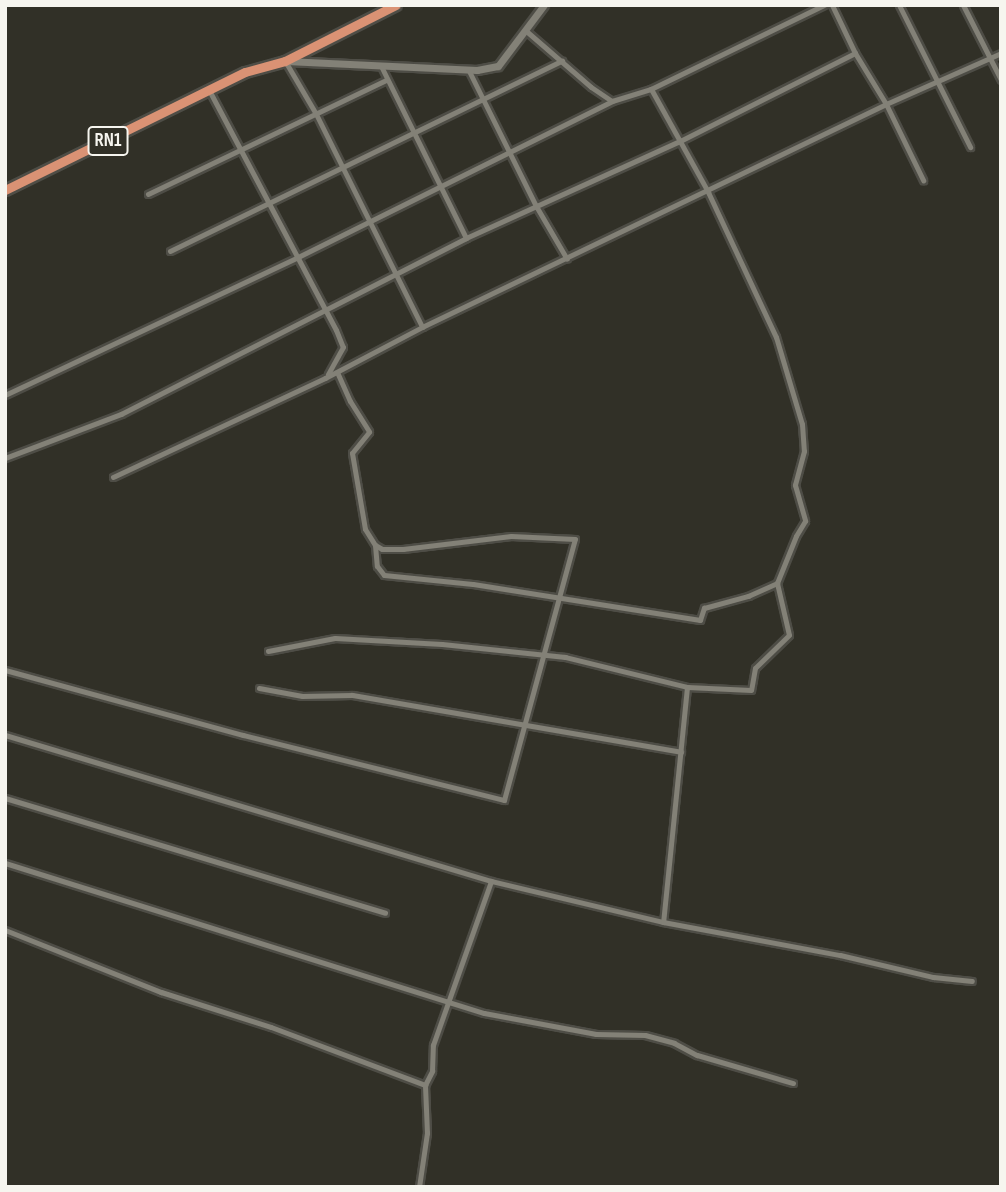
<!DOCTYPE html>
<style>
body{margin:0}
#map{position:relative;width:1006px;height:1192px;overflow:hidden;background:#313027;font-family:"Sofia Sans Condensed",sans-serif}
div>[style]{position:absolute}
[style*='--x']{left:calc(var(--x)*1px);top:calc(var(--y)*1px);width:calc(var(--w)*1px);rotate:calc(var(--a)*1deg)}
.roads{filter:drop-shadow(2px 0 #4e4d46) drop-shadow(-2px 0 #4e4d46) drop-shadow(0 2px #4e4d46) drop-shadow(0 -2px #4e4d46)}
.minor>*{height:5px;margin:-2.5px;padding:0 2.5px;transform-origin:2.5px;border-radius:2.5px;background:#838177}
.tertiary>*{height:7px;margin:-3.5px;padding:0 3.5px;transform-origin:3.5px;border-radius:3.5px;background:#838177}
.trunk>*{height:9px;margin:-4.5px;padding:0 4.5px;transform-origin:4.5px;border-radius:4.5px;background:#da9274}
span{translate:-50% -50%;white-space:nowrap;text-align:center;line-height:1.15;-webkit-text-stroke:5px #313027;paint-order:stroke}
.shield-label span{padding:2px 5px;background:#313027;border:2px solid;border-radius:5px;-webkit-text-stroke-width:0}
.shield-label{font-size:19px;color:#f6f5ef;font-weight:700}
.frame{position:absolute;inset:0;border:7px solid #f6f5ef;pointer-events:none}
</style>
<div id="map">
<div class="roads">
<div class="minor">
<div style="--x:832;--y:5;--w:53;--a:64.4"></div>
<div style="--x:855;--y:53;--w:60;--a:58.7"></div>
<div style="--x:886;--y:104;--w:85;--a:64"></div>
<div style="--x:899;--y:5;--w:159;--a:63.4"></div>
<div style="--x:963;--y:5;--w:84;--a:63.1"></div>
<div style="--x:525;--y:30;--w:87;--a:40.8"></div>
<div style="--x:591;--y:87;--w:25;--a:34"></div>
<div style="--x:285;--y:61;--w:61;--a:59.7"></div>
<div style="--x:316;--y:114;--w:238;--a:63.5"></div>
<div style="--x:381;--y:66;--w:192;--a:63.7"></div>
<div style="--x:468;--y:69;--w:153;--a:63.6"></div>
<div style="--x:536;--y:206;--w:61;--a:59.7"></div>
<div style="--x:651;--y:89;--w:118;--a:61"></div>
<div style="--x:708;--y:192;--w:160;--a:64.9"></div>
<div style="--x:776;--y:337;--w:91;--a:73.4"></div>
<div style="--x:802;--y:424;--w:27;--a:86"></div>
<div style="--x:804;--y:451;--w:35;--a:105"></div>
<div style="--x:795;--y:485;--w:37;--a:74"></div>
<div style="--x:805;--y:521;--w:17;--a:121"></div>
<div style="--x:796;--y:536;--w:51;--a:112"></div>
<div style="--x:777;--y:583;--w:53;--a:77"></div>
<div style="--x:789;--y:635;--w:47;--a:135.9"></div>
<div style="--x:755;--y:668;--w:22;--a:100"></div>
<div style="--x:751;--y:690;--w:64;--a:-177.3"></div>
<div style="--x:210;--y:92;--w:269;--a:62.1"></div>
<div style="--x:336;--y:330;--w:18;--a:68"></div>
<div style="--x:343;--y:347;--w:31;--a:119"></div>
<div style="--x:148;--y:194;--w:264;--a:-25.6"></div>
<div style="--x:170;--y:251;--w:436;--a:-25.9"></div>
<div style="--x:337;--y:372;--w:32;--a:66"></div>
<div style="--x:350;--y:401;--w:36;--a:58"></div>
<div style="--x:369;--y:432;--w:27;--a:129"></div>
<div style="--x:352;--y:453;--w:77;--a:80.3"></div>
<div style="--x:365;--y:529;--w:19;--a:58"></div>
<div style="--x:375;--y:545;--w:21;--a:85"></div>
<div style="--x:377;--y:566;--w:11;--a:52"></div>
<div style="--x:384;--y:575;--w:89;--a:5.8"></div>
<div style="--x:473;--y:584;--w:230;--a:9"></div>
<div style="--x:700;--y:620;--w:13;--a:-72"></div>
<div style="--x:704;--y:608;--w:46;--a:-15.3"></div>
<div style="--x:748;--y:596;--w:32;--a:-24"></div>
<div style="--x:5;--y:395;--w:324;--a:-25.2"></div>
<div style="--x:298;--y:257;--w:351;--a:-26.4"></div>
<div style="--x:612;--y:101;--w:41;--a:-17.1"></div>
<div style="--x:651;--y:89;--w:192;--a:-25.9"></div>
<div style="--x:5;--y:458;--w:124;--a:-20.8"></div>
<div style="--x:121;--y:414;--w:387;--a:-27"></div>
<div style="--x:466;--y:238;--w:235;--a:-24.4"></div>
<div style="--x:680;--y:141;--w:196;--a:-26.7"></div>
<div style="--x:113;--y:477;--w:234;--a:-25"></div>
<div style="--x:325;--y:378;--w:110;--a:-27.7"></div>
<div style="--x:422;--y:327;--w:515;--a:-25.67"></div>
<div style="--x:886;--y:104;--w:126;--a:-23.9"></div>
<div style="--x:268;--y:651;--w:68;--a:-11"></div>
<div style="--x:335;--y:638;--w:107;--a:3.2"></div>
<div style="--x:442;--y:644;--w:124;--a:6"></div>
<div style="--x:565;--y:657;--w:126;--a:13.8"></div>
<div style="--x:687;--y:687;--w:236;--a:95.8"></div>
<div style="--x:5;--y:670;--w:247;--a:15.3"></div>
<div style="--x:243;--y:735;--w:269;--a:14"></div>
<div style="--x:504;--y:800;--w:270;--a:-74.8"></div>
<div style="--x:575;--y:539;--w:64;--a:-177.3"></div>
<div style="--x:511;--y:536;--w:109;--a:173.1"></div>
<div style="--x:403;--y:549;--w:21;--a:180"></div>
<div style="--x:382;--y:549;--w:8;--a:-150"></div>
<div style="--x:259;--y:688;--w:44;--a:10.5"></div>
<div style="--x:302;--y:696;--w:50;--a:-1.1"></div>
<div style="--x:352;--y:695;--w:334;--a:9.8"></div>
<div style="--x:5;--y:735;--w:507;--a:16.72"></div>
<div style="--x:491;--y:881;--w:177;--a:13.4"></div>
<div style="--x:663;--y:922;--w:180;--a:10.6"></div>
<div style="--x:840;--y:955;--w:96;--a:13.3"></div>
<div style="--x:933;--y:977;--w:39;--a:6"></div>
<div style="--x:5;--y:798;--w:397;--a:16.8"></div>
<div style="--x:5;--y:863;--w:502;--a:17.39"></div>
<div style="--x:484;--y:1013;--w:114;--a:10.6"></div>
<div style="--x:596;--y:1034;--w:49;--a:1.2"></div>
<div style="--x:645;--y:1035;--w:30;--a:15"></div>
<div style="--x:674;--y:1043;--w:26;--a:28"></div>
<div style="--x:697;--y:1055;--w:100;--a:16.3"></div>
<div style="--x:5;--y:930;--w:168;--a:21.7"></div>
<div style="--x:161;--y:992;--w:115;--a:17.7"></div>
<div style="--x:271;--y:1027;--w:165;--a:20.6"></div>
<div style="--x:419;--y:1187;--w:55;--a:-81.6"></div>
<div style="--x:427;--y:1133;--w:48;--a:-92.4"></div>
<div style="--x:425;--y:1085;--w:16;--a:-63"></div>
<div style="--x:432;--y:1071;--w:26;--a:-88"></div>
<div style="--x:433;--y:1045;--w:174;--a:-70.5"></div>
</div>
<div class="tertiary">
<div style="--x:286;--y:61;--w:191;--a:2.7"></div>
<div style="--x:477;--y:70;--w:21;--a:-11"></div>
<div style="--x:498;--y:66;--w:76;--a:-53"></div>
</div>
<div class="trunk">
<div style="--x:5;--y:190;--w:267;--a:-26.2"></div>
<div style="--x:245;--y:72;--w:41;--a:-15.4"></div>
<div style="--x:285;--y:61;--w:124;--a:-26.8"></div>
</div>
</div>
<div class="shield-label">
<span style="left:108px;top:141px">RN1</span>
</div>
<div class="frame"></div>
</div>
